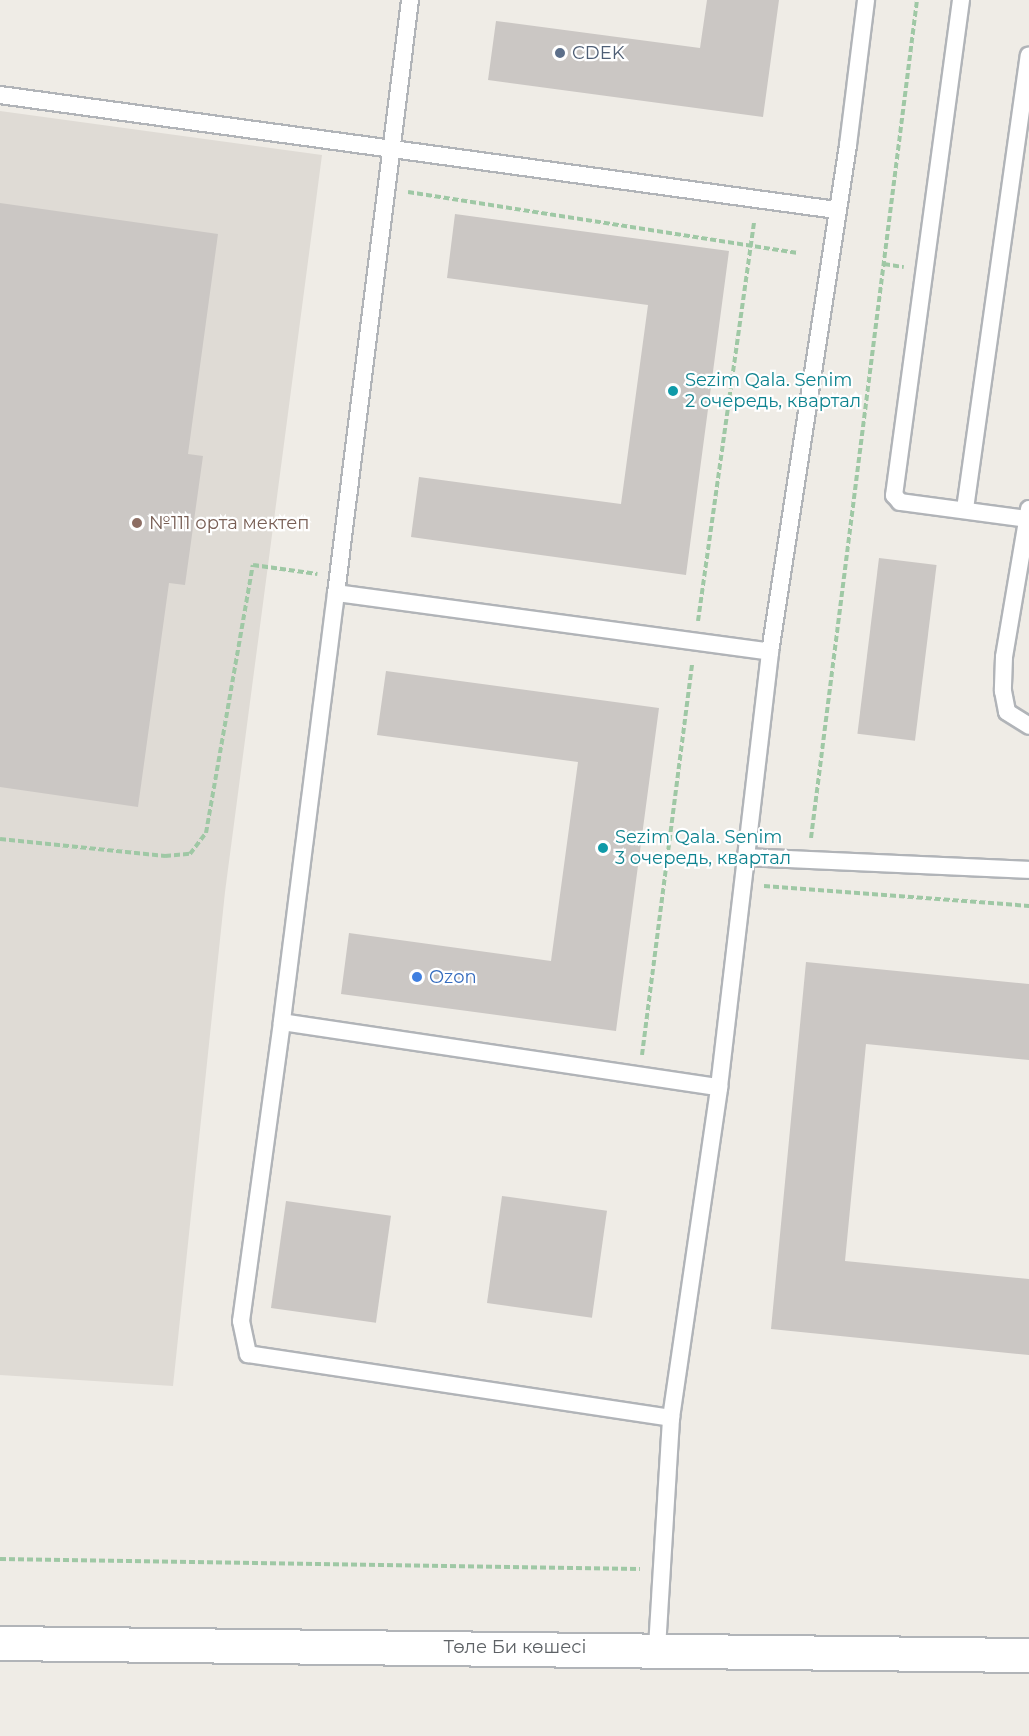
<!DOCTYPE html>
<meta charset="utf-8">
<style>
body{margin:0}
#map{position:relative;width:1029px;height:1736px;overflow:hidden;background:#efece6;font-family:Montserrat,sans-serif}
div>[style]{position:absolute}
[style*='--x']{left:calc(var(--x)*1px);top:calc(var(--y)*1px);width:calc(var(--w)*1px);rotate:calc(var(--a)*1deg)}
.education>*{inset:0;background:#dfdbd5}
.building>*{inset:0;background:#cbc7c4;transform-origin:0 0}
.path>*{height:4px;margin-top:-2px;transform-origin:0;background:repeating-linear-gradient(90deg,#9fc8a5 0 6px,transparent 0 9px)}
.roads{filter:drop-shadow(2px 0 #b1b4b8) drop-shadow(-2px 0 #b1b4b8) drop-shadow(0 2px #b1b4b8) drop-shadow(0 -2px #b1b4b8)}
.service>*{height:16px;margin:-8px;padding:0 8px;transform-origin:8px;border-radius:8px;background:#fff}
.minor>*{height:33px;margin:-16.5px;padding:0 16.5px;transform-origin:16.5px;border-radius:16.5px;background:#fff}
.dots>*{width:16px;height:16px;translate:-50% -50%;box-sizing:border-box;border:3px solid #fff;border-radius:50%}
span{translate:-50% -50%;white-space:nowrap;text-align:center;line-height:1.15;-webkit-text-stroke:4.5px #fff;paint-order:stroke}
.service-label{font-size:18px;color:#4e5e75}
.left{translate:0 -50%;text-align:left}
.culture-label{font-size:18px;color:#0d838f}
.education-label{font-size:18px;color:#785e54}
.shop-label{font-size:18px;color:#366cbe}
.street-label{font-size:18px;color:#5e6266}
</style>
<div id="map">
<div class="education">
<div style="clip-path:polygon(0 111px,322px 155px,225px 892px,173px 1386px,0 1375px)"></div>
</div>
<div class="building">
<div style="clip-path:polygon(707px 0,779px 0,763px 117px,488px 80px,496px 21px,700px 48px)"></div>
<div style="clip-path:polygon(0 203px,218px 234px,188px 454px,203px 456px,185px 585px,169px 583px,138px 807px,0 787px)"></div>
<div style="clip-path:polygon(455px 214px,729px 251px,686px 575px,411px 537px,419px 477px,621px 504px,648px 305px,447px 278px)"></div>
<div style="left:879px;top:558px;width:58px;height:177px;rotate:7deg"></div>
<div style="clip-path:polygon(386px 671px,659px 708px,616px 1031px,341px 994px,349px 933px,551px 961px,578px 762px,377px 735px)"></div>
<div style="clip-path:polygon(806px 962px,1029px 984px,1029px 1060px,866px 1044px,845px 1261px,1029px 1279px,1029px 1355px,771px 1329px)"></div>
<div style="left:502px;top:1196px;width:106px;height:108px;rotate:8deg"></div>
<div style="left:286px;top:1201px;width:106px;height:108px;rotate:8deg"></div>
</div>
<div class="path">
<div style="--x:408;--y:192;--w:393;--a:8.9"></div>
<div style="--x:884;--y:264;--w:20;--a:9"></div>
<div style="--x:698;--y:621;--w:404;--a:-82"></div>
<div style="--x:811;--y:838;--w:845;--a:-82.79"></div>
<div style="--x:0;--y:839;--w:166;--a:5.9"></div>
<div style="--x:165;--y:856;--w:25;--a:-5"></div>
<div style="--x:190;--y:854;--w:26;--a:-53"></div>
<div style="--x:206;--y:833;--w:272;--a:-80.1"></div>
<div style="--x:253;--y:565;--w:65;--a:8"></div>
<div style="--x:764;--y:886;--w:266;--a:4.3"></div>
<div style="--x:642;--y:1055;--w:394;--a:-82.7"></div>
<div style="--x:0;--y:1559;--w:640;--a:0.9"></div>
</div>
<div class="roads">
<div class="service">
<div style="--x:410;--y:0;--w:598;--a:97.11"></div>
<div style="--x:336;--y:593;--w:438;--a:7.7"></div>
<div style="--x:961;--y:0;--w:500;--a:97.7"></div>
<div style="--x:894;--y:495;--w:9;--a:49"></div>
<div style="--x:900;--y:502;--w:129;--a:7.6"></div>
<div style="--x:0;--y:95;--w:844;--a:7.83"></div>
<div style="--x:965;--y:509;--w:458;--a:-82"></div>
<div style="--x:1029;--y:509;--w:150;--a:99.6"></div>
<div style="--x:1004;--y:657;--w:34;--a:92"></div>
<div style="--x:1003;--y:691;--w:21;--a:79"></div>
<div style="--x:1007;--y:712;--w:26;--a:32"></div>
<div style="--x:336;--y:593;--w:432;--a:97.2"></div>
<div style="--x:282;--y:1022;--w:442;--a:8.5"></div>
<div style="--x:746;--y:857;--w:283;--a:2.6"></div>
<div style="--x:282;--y:1022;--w:302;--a:97.8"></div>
<div style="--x:241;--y:1321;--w:34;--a:78"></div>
<div style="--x:248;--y:1354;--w:428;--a:8.6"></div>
<div style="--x:657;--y:1648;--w:230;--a:-86.5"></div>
<div style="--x:671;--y:1418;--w:334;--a:-81.7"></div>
<div style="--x:719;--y:1087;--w:438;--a:-83.3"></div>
<div style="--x:770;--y:652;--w:513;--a:-81.25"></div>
<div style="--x:848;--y:145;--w:146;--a:-82.9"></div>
</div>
<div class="minor">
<div style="--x:0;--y:1643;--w:1029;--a:0.67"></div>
</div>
</div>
<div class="dots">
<div style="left:560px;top:53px;background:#5c6f8a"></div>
<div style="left:673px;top:391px;background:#0f9aa8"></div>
<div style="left:137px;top:523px;background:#8d6e63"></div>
<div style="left:603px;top:848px;background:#0f9aa8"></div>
<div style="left:417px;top:977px;background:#3f7fe0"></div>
</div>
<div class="service-label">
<span class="left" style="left:572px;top:53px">CDEK</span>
</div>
<div class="culture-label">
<span class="left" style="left:685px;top:391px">Sezim Qala. Senim<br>2 очередь, квартал</span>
<span class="left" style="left:615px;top:848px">Sezim Qala. Senim<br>3 очередь, квартал</span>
</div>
<div class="education-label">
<span class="left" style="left:149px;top:523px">№111 орта мектеп</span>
</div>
<div class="shop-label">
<span class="left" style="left:429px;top:977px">Ozon</span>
</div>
<div class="street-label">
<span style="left:515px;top:1647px">Төле Би көшесі</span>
</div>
</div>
